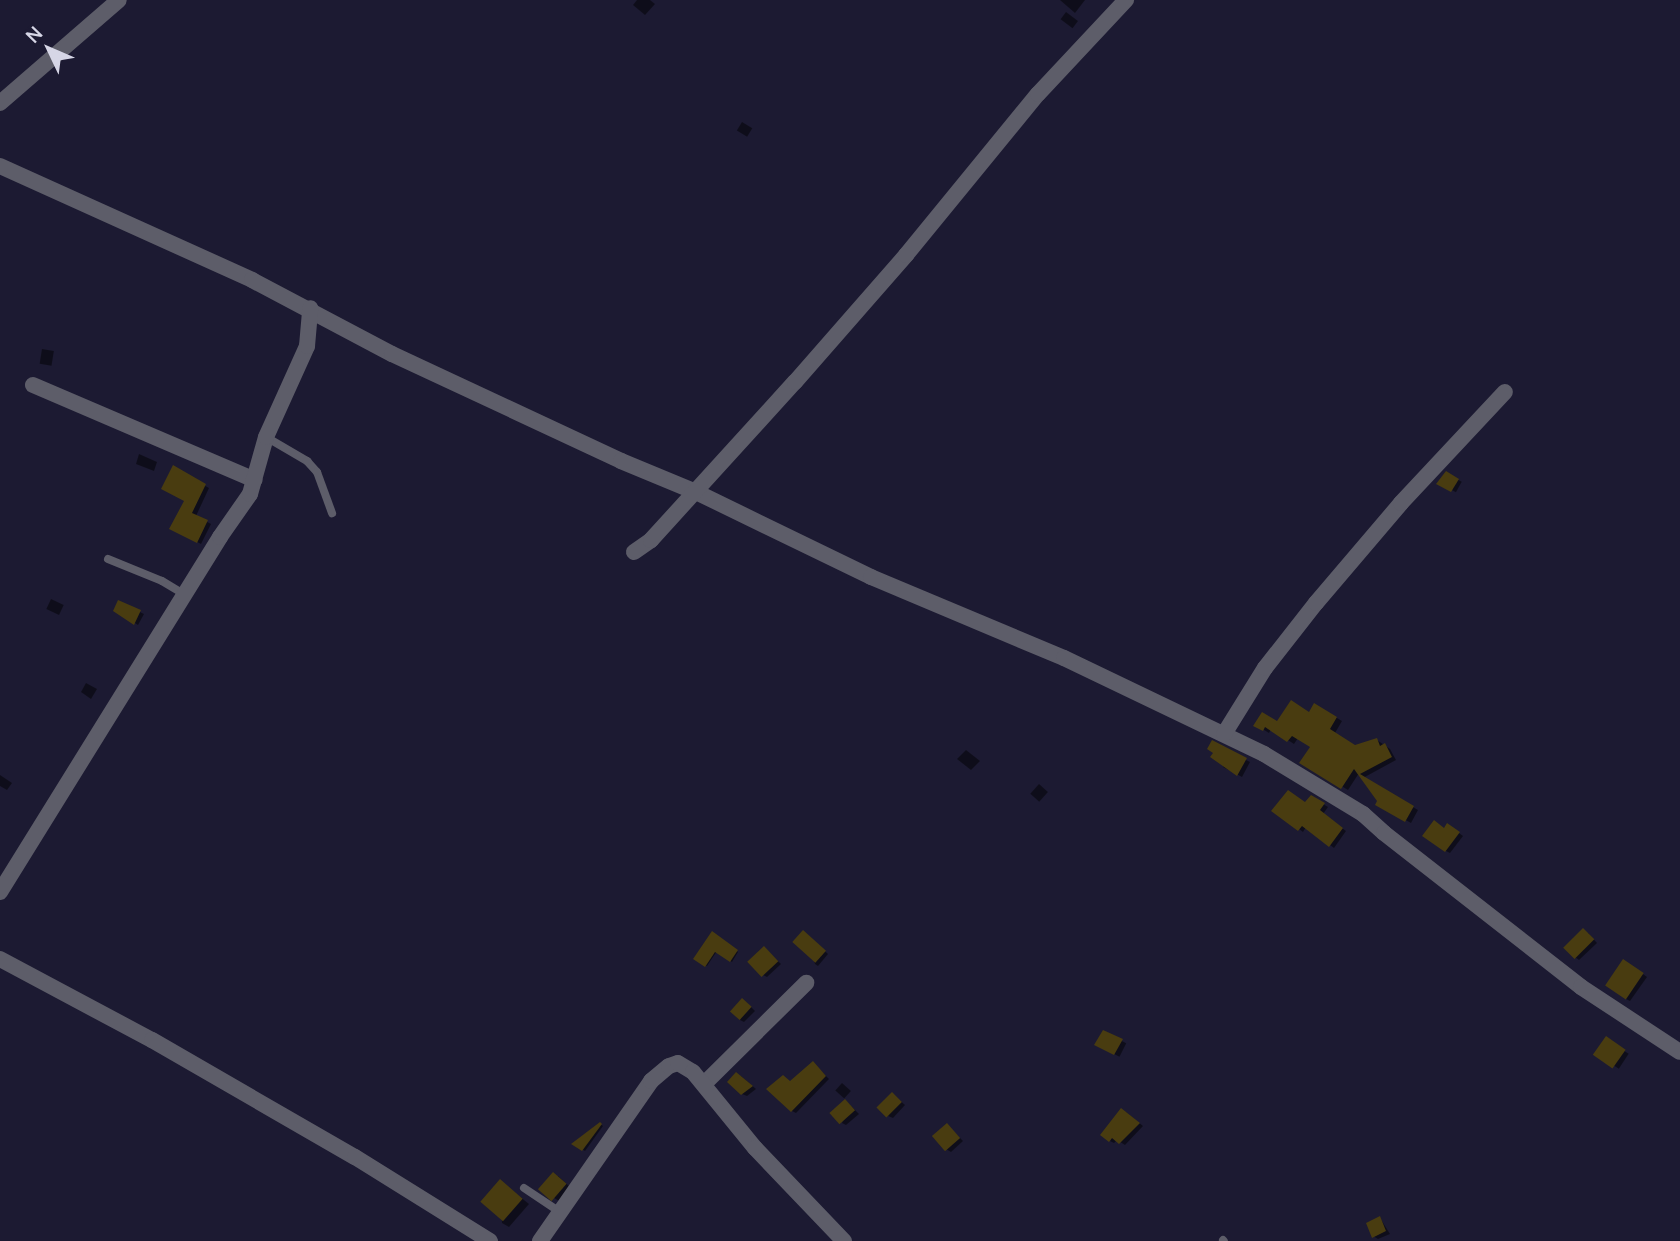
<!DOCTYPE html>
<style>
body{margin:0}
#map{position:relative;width:1680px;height:1241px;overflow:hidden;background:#1c1a32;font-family:Manrope,sans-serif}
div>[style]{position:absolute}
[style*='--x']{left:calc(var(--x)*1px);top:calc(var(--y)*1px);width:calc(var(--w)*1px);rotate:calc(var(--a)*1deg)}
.shadow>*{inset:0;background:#0007;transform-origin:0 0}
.building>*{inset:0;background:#493c10;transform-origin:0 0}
.service>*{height:8px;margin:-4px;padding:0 4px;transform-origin:4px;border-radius:4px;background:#5d5d69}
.minor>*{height:16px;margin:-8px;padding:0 8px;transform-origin:8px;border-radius:8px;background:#5d5d69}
span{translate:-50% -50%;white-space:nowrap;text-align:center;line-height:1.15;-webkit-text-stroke:7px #1c1a32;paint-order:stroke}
.north{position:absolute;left:14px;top:14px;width:70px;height:70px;-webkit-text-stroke:5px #1c1a32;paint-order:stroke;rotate:314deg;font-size:19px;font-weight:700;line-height:28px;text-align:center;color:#d6d6e6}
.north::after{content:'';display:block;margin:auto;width:24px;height:32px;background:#d6d6e6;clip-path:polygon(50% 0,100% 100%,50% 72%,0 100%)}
</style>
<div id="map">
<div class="shadow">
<div style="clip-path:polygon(637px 0,650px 0,655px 4px,645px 15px,633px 5px)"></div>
<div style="clip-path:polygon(1060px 0,1085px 0,1075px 13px)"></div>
<div style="left:1066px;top:12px;width:15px;height:9px;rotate:37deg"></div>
<div style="left:742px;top:122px;width:12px;height:10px;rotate:31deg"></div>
<div style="left:42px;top:349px;width:12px;height:15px;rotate:9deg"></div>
<div style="clip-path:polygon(139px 454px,157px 462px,154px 471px,136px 464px)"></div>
<div style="clip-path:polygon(173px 468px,209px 488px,196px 516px,211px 524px,201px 544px,172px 529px,186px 500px)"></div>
<div style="left:1446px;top:473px;width:18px;height:12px;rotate:29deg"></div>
<div style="left:51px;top:599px;width:14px;height:11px;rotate:25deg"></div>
<div style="clip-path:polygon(119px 602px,144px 614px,138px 625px,115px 610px)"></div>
<div style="clip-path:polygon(86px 683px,97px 689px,91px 699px,81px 692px)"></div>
<div style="clip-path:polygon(1315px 705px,1342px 721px,1335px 733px,1355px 747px,1377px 740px,1390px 749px,1396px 760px,1363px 778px,1418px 810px,1411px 823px,1377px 804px,1380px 800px,1359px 773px,1348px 790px,1302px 762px,1312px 747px,1298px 738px,1294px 744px,1271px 729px,1269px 733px,1256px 725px,1277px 723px,1310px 714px)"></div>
<div style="clip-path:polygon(1212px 743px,1250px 762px,1242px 777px,1223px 767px,1225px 763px,1215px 752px)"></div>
<div style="clip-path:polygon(966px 750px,980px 761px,971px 770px,957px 759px)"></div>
<div style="clip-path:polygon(0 775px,12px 783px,7px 790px,0 786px)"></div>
<div style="left:1039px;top:784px;width:12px;height:13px;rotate:42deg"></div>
<div style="clip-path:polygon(1311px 797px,1328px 807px,1323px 814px,1346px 831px,1334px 848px,1306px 827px,1303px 832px,1299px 829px)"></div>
<div style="clip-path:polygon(1448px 825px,1463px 836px,1450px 853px,1446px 851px,1445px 830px)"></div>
<div style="clip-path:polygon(713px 933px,738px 952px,732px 962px,717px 951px,707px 966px,695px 958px)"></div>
<div style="clip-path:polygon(1588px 933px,1597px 943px,1579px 960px,1575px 957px)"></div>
<div style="clip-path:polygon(807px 934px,828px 954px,818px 966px,815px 964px)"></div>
<div style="clip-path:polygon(764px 948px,781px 964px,767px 977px,763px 975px)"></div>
<div style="clip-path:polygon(1628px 963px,1647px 977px,1630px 1001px,1626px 999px)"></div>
<div style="clip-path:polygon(746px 1002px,755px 1011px,744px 1022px,740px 1020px)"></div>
<div style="left:1104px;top:1032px;width:25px;height:15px;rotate:27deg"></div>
<div style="left:1606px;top:1039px;width:27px;height:18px;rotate:33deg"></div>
<div style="clip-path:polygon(813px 1063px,829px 1079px,796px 1113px,792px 1111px,791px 1083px)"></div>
<div style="clip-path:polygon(741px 1076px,756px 1089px,747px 1096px,742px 1094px)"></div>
<div style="left:842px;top:1083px;width:12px;height:10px;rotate:42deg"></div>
<div style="clip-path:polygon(896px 1097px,905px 1105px,893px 1118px,888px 1116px)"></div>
<div style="clip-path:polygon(849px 1104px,859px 1114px,846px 1125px,842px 1123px)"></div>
<div style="clip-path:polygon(1126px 1112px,1143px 1126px,1125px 1145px,1117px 1140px,1114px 1143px,1110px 1141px)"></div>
<div style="clip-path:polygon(600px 1124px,603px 1126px,585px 1151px,574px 1144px)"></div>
<div style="clip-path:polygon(947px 1125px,963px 1141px,951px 1152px,946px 1149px)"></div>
<div style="clip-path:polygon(558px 1176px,570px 1187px,559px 1201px,540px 1189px)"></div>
<div style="clip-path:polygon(500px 1181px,529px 1204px,509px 1227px,502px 1223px)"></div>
<div style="clip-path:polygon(1380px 1218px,1390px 1234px,1378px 1239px,1373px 1236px)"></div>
</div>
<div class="building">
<div style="clip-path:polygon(173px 465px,206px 484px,192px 513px,208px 520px,197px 543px,169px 529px,184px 501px,161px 489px)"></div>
<div style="clip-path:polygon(1446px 471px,1459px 479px,1451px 492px,1436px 484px)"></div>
<div style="clip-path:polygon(118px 600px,141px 610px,134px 625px,113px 611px)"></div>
<div style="clip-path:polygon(1291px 700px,1309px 712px,1314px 703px,1337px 717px,1330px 729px,1355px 745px,1377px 738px,1380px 746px,1385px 743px,1392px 757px,1360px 774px,1414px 806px,1405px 822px,1375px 805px,1377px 801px,1354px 769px,1341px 789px,1299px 763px,1310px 747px,1292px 736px,1287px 742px,1265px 727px,1263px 731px,1253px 726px,1262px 712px,1277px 721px)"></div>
<div style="clip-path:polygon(1212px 740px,1247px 758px,1237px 776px,1210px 757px,1213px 753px,1207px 749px)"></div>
<div style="clip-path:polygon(1288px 790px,1305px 802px,1311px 795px,1325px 803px,1320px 810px,1343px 828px,1329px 847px,1302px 826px,1298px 831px,1271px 811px)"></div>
<div style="clip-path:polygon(1434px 820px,1444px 828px,1447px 823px,1460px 832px,1445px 852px,1422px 836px)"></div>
<div style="left:1583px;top:928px;width:16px;height:28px;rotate:45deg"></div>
<div style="left:803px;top:930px;width:31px;height:16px;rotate:42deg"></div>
<div style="clip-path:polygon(712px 931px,738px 950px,730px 962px,715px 952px,705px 967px,693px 959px)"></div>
<div style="left:764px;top:946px;width:21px;height:23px;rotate:47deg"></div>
<div style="left:1623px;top:959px;width:25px;height:32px;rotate:34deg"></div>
<div style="left:742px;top:998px;width:13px;height:18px;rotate:42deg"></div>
<div style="clip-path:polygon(1103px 1030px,1123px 1039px,1114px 1055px,1094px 1045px)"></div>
<div style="left:1606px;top:1036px;width:24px;height:23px;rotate:35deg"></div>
<div style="clip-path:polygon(813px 1061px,826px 1076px,791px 1112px,766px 1089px,783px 1075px,790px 1081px)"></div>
<div style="clip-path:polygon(736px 1072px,753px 1086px,741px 1095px,727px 1082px)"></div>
<div style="left:892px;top:1092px;width:14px;height:22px;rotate:45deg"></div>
<div style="left:845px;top:1099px;width:15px;height:21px;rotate:48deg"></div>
<div style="clip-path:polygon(1121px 1108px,1140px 1123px,1119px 1144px,1112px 1138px,1109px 1142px,1100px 1135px)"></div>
<div style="clip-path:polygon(600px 1122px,602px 1124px,582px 1151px,571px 1144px)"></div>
<div style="left:947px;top:1123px;width:20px;height:20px;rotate:49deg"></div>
<div style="left:553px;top:1172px;width:18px;height:23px;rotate:41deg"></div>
<div style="left:500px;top:1179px;width:30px;height:30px;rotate:41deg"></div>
<div style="clip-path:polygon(1380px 1216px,1386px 1231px,1372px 1238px,1366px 1223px)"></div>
</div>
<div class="service">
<div style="--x:266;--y:437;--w:48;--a:30.3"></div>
<div style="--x:307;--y:461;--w:15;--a:48"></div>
<div style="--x:317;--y:472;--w:44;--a:69.9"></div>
<div style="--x:108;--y:559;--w:58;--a:22.2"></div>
<div style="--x:162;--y:581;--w:26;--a:31"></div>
<div style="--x:524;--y:1188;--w:43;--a:33.7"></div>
<div style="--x:1223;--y:1240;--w:1;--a:45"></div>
</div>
<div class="minor">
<div style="--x:0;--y:103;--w:157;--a:-40.9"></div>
<div style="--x:0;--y:166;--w:277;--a:24.3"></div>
<div style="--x:252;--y:280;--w:158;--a:27.9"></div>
<div style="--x:392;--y:354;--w:253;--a:25"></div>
<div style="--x:621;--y:461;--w:81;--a:22.5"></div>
<div style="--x:696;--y:492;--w:195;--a:25.9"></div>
<div style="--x:871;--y:577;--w:209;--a:22.8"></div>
<div style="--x:1064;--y:658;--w:222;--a:25.6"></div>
<div style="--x:1264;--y:754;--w:116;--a:31.2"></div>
<div style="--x:1363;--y:814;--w:28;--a:42"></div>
<div style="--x:1384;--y:833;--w:250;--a:38"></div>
<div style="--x:1581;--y:987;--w:118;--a:33.3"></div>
<div style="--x:33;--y:385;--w:241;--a:23.2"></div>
<div style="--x:634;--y:552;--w:21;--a:-35"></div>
<div style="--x:651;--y:540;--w:214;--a:-47.7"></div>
<div style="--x:795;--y:382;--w:169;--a:-48.8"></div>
<div style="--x:906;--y:255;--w:208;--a:-50.7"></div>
<div style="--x:1038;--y:94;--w:129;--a:-46.9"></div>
<div style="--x:1224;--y:734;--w:78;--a:-58.2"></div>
<div style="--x:1265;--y:668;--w:83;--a:-51.9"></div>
<div style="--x:1316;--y:603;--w:131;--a:-49.6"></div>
<div style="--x:1401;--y:503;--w:152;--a:-46.9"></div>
<div style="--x:0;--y:892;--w:418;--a:-58.2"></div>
<div style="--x:220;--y:537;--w:52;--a:-55.1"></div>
<div style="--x:250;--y:494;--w:59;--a:-74.3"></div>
<div style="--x:266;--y:437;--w:100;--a:-65.7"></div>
<div style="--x:307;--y:346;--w:38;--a:-85"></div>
<div style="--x:0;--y:959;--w:172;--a:28.1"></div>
<div style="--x:152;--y:1040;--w:234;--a:30"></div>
<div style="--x:355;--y:1157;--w:159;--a:31.9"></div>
<div style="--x:704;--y:1084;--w:144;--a:-44.7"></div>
<div style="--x:540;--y:1241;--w:195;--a:-55.2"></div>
<div style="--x:651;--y:1081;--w:23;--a:-40"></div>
<div style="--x:669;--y:1066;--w:9;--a:-18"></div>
<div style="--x:678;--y:1063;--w:17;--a:31"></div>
<div style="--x:693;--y:1072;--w:98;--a:50.8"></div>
<div style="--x:755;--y:1148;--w:129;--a:46.3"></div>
</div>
<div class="north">N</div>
</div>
